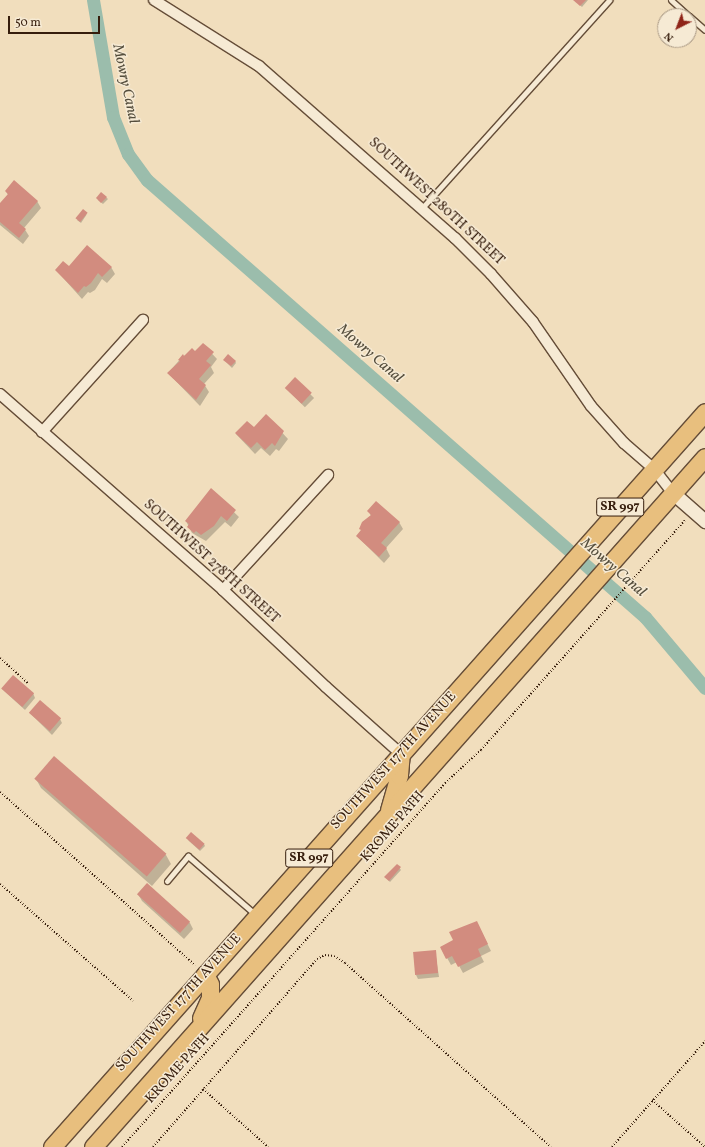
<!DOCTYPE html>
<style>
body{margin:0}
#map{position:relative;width:705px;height:1147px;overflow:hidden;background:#f1debd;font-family:Vollkorn,serif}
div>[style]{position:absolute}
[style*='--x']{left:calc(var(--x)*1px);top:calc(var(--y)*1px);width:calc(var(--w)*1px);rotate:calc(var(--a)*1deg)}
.shadow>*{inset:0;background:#0003;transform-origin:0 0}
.canal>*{height:13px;margin:-6.5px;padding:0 6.5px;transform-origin:6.5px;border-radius:6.5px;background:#9bbdac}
.building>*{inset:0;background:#d28c7f;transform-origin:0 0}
.path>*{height:2px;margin-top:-1px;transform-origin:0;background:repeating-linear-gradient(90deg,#361d0c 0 1px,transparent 0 3px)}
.roads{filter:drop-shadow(1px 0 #654d38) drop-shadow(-1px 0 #654d38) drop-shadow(0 1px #654d38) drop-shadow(0 -1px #654d38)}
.service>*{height:5px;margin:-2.5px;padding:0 2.5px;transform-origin:2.5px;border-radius:2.5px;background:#f6ead4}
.minor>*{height:10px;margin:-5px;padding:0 5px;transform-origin:5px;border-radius:5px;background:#f6ead4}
.tertiary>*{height:13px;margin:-6.5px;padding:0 6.5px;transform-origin:6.5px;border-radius:6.5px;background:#f6ead4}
.trunk>*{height:17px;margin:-8.5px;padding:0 8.5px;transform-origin:8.5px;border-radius:8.5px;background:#e8bf7e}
span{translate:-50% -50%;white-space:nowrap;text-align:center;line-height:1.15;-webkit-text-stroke:3px #f6ead4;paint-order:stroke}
.shield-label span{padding:1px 3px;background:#f6ead4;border:1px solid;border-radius:3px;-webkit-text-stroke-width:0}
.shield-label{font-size:13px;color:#361d0c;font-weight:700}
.street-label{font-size:14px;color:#361d0c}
.water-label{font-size:15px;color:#544d3c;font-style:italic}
.north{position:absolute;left:657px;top:8px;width:40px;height:40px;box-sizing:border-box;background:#f6ead4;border:1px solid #a99884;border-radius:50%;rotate:222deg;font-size:11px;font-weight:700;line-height:16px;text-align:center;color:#361d0c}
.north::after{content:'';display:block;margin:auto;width:14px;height:18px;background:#8f2418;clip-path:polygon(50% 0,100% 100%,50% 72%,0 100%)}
.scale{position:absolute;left:8px;top:16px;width:92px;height:18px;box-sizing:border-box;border:2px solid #361d0c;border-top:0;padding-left:5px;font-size:12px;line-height:14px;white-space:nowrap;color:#361d0c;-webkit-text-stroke:3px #f6ead4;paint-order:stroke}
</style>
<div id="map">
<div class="shadow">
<div style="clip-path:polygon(574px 0,588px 0,582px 7px)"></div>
<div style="clip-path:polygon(6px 191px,37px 201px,41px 208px,24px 228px,29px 236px,23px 244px,0 225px,0 207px,8px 195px)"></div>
<div style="clip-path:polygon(101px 193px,108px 199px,103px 204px,98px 200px)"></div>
<div style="clip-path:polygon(87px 214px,81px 223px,77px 220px)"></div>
<div style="clip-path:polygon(111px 267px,115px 274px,107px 283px,102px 279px,95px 290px,90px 293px,88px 292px,82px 299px,56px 270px)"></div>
<div style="clip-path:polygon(203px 344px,217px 359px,211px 367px,214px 373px,204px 384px,209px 392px,200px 406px,168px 373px,183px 356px,195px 353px)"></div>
<div style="clip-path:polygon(224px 360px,235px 361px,236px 363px,232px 368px)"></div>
<div style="left:295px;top:379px;width:27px;height:13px;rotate:45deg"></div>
<div style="clip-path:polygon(266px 415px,288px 439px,279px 451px,276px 449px,270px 456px,261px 448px,255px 454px,236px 434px,254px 428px)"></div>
<div style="clip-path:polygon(211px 490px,239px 517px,231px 527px,225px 522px,206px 541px,192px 533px,186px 521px)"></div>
<div style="clip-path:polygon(369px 511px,399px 522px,403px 529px,386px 548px,390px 556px,384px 563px,357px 536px,371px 516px)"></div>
<div style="clip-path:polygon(2px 689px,33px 693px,35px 698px,25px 710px)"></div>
<div style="clip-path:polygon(30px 713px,60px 719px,62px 723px,52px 735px)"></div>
<div style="clip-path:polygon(36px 779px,166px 855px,171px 864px,152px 886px,41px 788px)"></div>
<div style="clip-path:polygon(188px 840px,204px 844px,205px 846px,200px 851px)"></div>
<div style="clip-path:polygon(397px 865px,401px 870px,390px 882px,386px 878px)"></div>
<div style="clip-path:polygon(147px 884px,190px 923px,193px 929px,184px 939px,142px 901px,138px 894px)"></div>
<div style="clip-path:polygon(480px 929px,491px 951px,481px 956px,484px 962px,463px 973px,457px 962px,451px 965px,441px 947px)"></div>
<div style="clip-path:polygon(435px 951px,439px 977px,418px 979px,416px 975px)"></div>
</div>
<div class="canal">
<div style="--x:93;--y:0;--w:119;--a:80.3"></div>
<div style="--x:113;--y:117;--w:40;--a:68"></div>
<div style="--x:128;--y:154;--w:32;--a:54"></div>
<div style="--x:147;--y:180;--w:663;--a:41.27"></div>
<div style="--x:645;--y:617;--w:93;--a:49.8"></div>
</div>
<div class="building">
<div style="clip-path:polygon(573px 0,586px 0,580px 6px)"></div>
<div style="clip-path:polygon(14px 180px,38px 201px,19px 223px,26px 229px,19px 238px,0 222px,0 203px,8px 194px,5px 191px)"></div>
<div style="clip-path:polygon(101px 192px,107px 197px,101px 203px,96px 198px)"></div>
<div style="left:83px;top:209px;width:6px;height:12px;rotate:39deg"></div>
<div style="clip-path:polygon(87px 245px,112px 267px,102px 277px,98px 273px,91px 283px,86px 287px,84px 286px,78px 293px,55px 270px,63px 261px,69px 266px)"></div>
<div style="clip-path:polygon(203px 343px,214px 352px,206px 361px,211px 365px,199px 379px,206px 385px,196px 400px,167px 373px,180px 361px,178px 360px,183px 354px,184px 356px,192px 348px,195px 351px)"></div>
<div style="clip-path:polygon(228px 354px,236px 361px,231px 366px,223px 360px)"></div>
<div style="left:295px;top:377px;width:23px;height:15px;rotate:43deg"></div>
<div style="clip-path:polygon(266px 414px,284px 431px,275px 446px,272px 443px,265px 450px,257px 442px,251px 448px,235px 433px,247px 421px,254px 427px)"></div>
<div style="clip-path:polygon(211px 488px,236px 510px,227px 521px,221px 516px,214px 526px,201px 535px,196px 531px,194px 533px,187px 527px,189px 524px,185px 521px)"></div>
<div style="clip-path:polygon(376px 501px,400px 522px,381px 543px,387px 548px,379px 557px,356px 536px,361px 530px,359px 529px,362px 522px,371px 515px,367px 511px)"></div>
<div style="left:13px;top:675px;width:28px;height:18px;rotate:41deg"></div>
<div style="left:40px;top:700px;width:28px;height:17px;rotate:41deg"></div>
<div style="left:54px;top:756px;width:149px;height:30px;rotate:41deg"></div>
<div style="left:191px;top:832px;width:18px;height:8px;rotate:41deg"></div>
<div style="clip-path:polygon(397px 864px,401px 867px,389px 881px,384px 877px)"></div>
<div style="left:147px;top:883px;width:58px;height:15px;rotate:42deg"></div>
<div style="clip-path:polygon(477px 921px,488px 944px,478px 949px,481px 956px,458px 967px,452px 956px,446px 959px,440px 947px,453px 940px,449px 932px)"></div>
<div style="left:436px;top:950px;width:23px;height:23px;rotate:85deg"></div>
</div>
<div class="path">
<div style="--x:0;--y:658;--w:38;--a:42"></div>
<div style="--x:0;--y:792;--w:261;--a:41.6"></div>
<div style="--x:0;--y:884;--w:177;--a:41.3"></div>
<div style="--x:203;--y:1089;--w:87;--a:41.7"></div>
<div style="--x:652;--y:1100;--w:71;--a:41.6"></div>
<div style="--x:122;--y:1147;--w:487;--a:-48.4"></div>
<div style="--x:445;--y:783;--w:49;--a:-42.5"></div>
<div style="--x:481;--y:750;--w:307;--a:-48.4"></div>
<div style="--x:153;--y:1147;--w:249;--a:-48.9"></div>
<div style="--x:317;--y:959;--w:9;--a:-27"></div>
<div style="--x:325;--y:955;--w:9;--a:6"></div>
<div style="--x:334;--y:956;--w:13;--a:32"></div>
<div style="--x:345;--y:963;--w:276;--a:41.8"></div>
<div style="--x:612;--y:1147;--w:141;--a:-48.7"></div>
</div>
<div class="roads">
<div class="service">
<div style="--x:671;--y:0;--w:24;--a:42"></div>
<div style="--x:689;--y:16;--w:21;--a:41"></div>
<div style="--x:422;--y:208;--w:280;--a:-48"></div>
<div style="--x:167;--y:881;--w:33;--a:-50"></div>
<div style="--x:188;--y:856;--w:89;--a:40.9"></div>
</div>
<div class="minor">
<div style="--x:154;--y:0;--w:124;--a:32.2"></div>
<div style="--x:259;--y:66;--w:261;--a:41.3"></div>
<div style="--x:455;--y:238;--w:51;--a:45"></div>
<div style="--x:491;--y:274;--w:64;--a:48.8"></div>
<div style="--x:533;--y:322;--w:102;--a:55.4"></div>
<div style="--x:591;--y:406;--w:50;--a:48.3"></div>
<div style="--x:624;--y:443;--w:40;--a:41"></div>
<div style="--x:654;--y:469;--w:31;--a:52"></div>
<div style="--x:0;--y:394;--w:297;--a:41.3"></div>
<div style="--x:223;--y:590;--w:141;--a:43.3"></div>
<div style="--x:326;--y:687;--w:101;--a:41.8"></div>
<div style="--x:42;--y:432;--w:151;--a:-48"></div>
<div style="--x:223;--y:590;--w:156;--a:-47.6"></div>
</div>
<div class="tertiary">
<div style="--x:673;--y:493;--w:43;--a:41.2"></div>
</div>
<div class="trunk">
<div style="--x:389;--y:810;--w:36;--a:-74"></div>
<div style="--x:399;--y:775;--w:21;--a:-85"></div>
<div style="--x:201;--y:1018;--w:22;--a:-66"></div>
<div style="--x:210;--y:998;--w:14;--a:-90"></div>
<div style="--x:210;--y:984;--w:11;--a:-117"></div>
<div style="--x:52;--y:1147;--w:983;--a:-48.38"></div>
<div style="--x:93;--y:1147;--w:922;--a:-48.43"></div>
</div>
</div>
<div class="shield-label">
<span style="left:620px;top:507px">SR 997</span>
<span style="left:309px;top:858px">SR 997</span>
</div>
<div class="street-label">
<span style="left:436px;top:202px;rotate:43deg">SOUTHWEST 280TH STREET</span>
<span style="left:211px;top:562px;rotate:42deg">SOUTHWEST 278TH STREET</span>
<span style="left:394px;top:761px;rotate:-48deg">SOUTHWEST 177TH AVENUE</span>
<span style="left:393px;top:827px;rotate:-49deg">KROME PATH</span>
<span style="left:179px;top:1003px;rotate:-48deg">SOUTHWEST 177TH AVENUE</span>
<span style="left:178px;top:1069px;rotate:-48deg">KROME PATH</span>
</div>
<div class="water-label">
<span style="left:125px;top:84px;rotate:78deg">Mowry Canal</span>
<span style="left:370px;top:354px;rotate:41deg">Mowry Canal</span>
<span style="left:613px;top:568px;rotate:41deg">Mowry Canal</span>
</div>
<div class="north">N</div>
<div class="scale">50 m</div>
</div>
